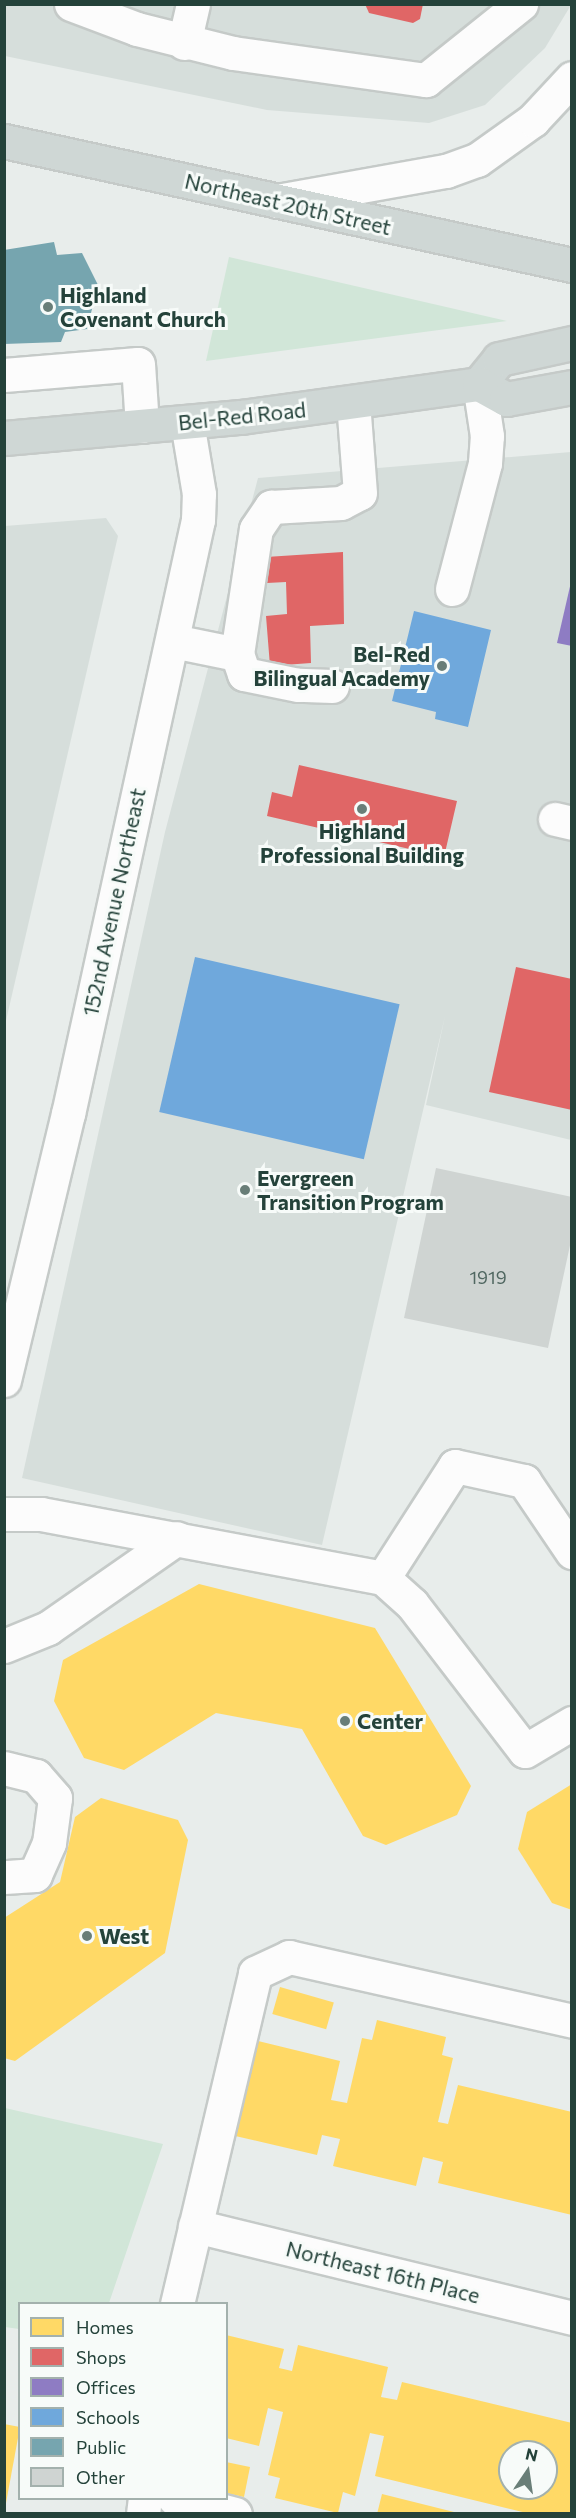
<!DOCTYPE html>
<style>
body{margin:0}
#map{position:relative;width:576px;height:2518px;overflow:hidden;background:#e8edeb;font-family:Commissioner,sans-serif}
div>[style]{position:absolute}
[style*='--x']{left:calc(var(--x)*1px);top:calc(var(--y)*1px);width:calc(var(--w)*1px);rotate:calc(var(--a)*1deg)}
.built>*{inset:0;background:#d6dedb}
.green>*{inset:0;background:#d1e6d8}
.homes>*{inset:0;background:#ffd966;transform-origin:0 0}
.shops>*{inset:0;background:#e06666}
.offices>*{inset:0;background:#8e7cc3}
.schools>*{inset:0;background:#6fa8dc;transform-origin:0 0}
.public>*{inset:0;background:#76a5af}
.building>*{inset:0;background:#cfd4d2}
.roads{filter:drop-shadow(2px 0 #c5cac8) drop-shadow(-2px 0 #c5cac8) drop-shadow(0 2px #c5cac8) drop-shadow(0 -2px #c5cac8)}
.minor>*{height:33px;margin:-16.5px;padding:0 16.5px;transform-origin:16.5px;border-radius:16.5px;background:#fcfcfc}
.major>*{height:33px;margin:-16.5px;padding:0 16.5px;transform-origin:16.5px;border-radius:16.5px;background:#cfd7d5}
.dots>*{width:16px;height:16px;translate:-50% -50%;box-sizing:border-box;border:3px solid #f7fbf9;border-radius:50%}
span{translate:-50% -50%;white-space:nowrap;text-align:center;line-height:1.15;-webkit-text-stroke:6px #f7fbf9;paint-order:stroke}
.number-label{font-size:18px;color:#506761}
.number-label span{-webkit-text-stroke-width:0}
.street-label{font-size:21px;color:#24423a}
.poi-label{font-size:21px;color:#24423a;font-weight:700}
.left{translate:0 -50%;text-align:left}
.right{translate:-100% -50%;text-align:right}
.frame{position:absolute;inset:0;border:6px solid #24423a;pointer-events:none}
.legend{position:absolute;left:18px;top:2302px;width:210px;height:198px;box-sizing:border-box;background:#f7fbf9;border:2px solid #a3b1ad;margin:0;padding:8px 10px;list-style:none;font-size:18px;color:#24423a}
.legend li{display:flex;align-items:center;gap:12px;height:30px}
.legend b{width:30px;border:2px solid #a3b1ad}
.north{position:absolute;left:498px;top:2440px;width:60px;height:60px;box-sizing:border-box;background:#f7fbf9;border:2px solid #a3b1ad;border-radius:50%;rotate:13deg;font-size:16px;font-weight:700;line-height:24px;text-align:center;color:#24423a}
.north::after{content:'';display:block;margin:auto;width:21px;height:27px;background:#697e78;clip-path:polygon(50% 0,100% 100%,50% 72%,0 100%)}
</style>
<div id="map">
<div class="built">
<div style="clip-path:polygon(4px 5px,571px 5px,545px 48px,485px 105px,429px 123px,267px 110px,5px 56px)"></div>
<div style="clip-path:polygon(571px 452px,571px 1140px,426px 1105px,445px 1016px,322px 1545px,22px 1478px,165px 832px,258px 478px)"></div>
<div style="clip-path:polygon(106px 518px,118px 536px,5px 1025px,5px 526px)"></div>
</div>
<div class="green">
<div style="clip-path:polygon(229px 257px,507px 321px,206px 361px)"></div>
<div style="clip-path:polygon(5px 2108px,163px 2144px,109px 2303px,20px 2304px,19px 2329px,5px 2327px)"></div>
</div>
<div class="homes">
<div style="clip-path:polygon(199px 1584px,375px 1628px,471px 1786px,457px 1815px,386px 1845px,363px 1836px,302px 1729px,216px 1713px,124px 1770px,84px 1758px,54px 1701px,63px 1660px)"></div>
<div style="clip-path:polygon(572px 1784px,572px 1910px,552px 1903px,518px 1849px,527px 1812px)"></div>
<div style="clip-path:polygon(101px 1798px,178px 1820px,188px 1840px,165px 1953px,15px 2061px,4px 2058px,4px 1918px,60px 1882px,75px 1817px)"></div>
<div style="left:280px;top:1987px;width:56px;height:28px;rotate:16deg"></div>
<div style="clip-path:polygon(377px 2020px,446px 2037px,442px 2055px,453px 2058px,438px 2122px,448px 2124px,458px 2085px,572px 2112px,572px 2215px,438px 2183px,443px 2162px,423px 2157px,416px 2186px,333px 2166px,340px 2139px,322px 2135px,317px 2155px,231px 2135px,254px 2040px,340px 2061px,331px 2100px,347px 2103px,362px 2038px,372px 2040px)"></div>
<div style="clip-path:polygon(evenodd,226px 2335px,284px 2349px,279px 2368px,292px 2371px,298px 2345px,388px 2367px,381px 2397px,397px 2400px,402px 2382px,572px 2423px,572px 2514px,531px 2514px,375px 2476px,384px 2436px,370px 2433px,355px 2496px,343px 2492px,338px 2513px,275px 2498px,280px 2478px,268px 2475px,283px 2412px,268px 2408px,259px 2446px,226px 2438px,226px 2335px,510px 2452px,546px 2452px,546px 2488px,510px 2488px,510px 2452px)"></div>
<div style="clip-path:polygon(4px 2424px,20px 2427px,6px 2503px,4px 2503px)"></div>
<div style="clip-path:polygon(226px 2462px,250px 2467px,244px 2497px,226px 2493px)"></div>
<div style="clip-path:polygon(382px 2494px,454px 2512px,454px 2514px,377px 2514px)"></div>
</div>
<div class="shops">
<div style="clip-path:polygon(365px 4px,423px 4px,420px 19px,413px 23px,369px 13px)"></div>
<div style="clip-path:polygon(343px 552px,344px 624px,310px 626px,311px 663px,270px 666px,266px 616px,287px 614px,286px 582px,267px 583px,266px 557px)"></div>
<div style="clip-path:polygon(299px 765px,457px 801px,444px 857px,267px 816px,272px 792px,292px 797px)"></div>
<div style="clip-path:polygon(516px 967px,572px 979px,572px 1110px,489px 1092px)"></div>
</div>
<div class="offices">
<div style="clip-path:polygon(571px 582px,572px 582px,572px 646px,557px 643px)"></div>
</div>
<div class="schools">
<div style="clip-path:polygon(414px 611px,491px 630px,468px 727px,435px 719px,436px 712px,392px 701px)"></div>
<div style="left:195px;top:957px;width:210px;height:159px;rotate:13deg"></div>
</div>
<div class="public">
<div style="clip-path:polygon(54px 242px,57px 255px,82px 253px,98px 285px,87px 329px,65px 332px,61px 342px,4px 344px,4px 250px)"></div>
</div>
<div class="building">
<div style="clip-path:polygon(436px 1168px,572px 1197px,572px 1236px,548px 1348px,404px 1318px)"></div>
</div>
<div class="roads">
<div class="minor">
<div style="--x:71;--y:4;--w:71;--a:20.7"></div>
<div style="--x:137;--y:29;--w:99;--a:14"></div>
<div style="--x:233;--y:53;--w:195;--a:8"></div>
<div style="--x:426;--y:80;--w:122;--a:-38.7"></div>
<div style="--x:184;--y:43;--w:40;--a:-77"></div>
<div style="--x:277;--y:201;--w:172;--a:-10.1"></div>
<div style="--x:446;--y:171;--w:33;--a:-20"></div>
<div style="--x:477;--y:160;--w:69;--a:-35.5"></div>
<div style="--x:533;--y:120;--w:57;--a:-47.1"></div>
<div style="--x:4;--y:375;--w:134;--a:-4.7"></div>
<div style="--x:138;--y:364;--w:62;--a:86.3"></div>
<div style="--x:452;--y:589;--w:130;--a:-75.3"></div>
<div style="--x:485;--y:463;--w:27;--a:-86"></div>
<div style="--x:487;--y:436;--w:53;--a:-98.7"></div>
<div style="--x:173;--y:641;--w:65;--a:11.5"></div>
<div style="--x:332;--y:686;--w:34;--a:-178"></div>
<div style="--x:298;--y:685;--w:55;--a:-168.5"></div>
<div style="--x:244;--y:674;--w:21;--a:-109"></div>
<div style="--x:237;--y:654;--w:126;--a:-81.4"></div>
<div style="--x:256;--y:529;--w:27;--a:-56"></div>
<div style="--x:271;--y:507;--w:70;--a:-3.3"></div>
<div style="--x:341;--y:503;--w:21;--a:-28"></div>
<div style="--x:360;--y:493;--w:90;--a:-94.4"></div>
<div style="--x:555;--y:819;--w:17;--a:13"></div>
<div style="--x:4;--y:1380;--w:274;--a:-76.5"></div>
<div style="--x:68;--y:1114;--w:608;--a:-77.66"></div>
<div style="--x:198;--y:520;--w:26;--a:-88"></div>
<div style="--x:199;--y:494;--w:73;--a:-99.5"></div>
<div style="--x:4;--y:1514;--w:37;--a:0"></div>
<div style="--x:41;--y:1514;--w:348;--a:10.6"></div>
<div style="--x:383;--y:1578;--w:39;--a:42"></div>
<div style="--x:412;--y:1604;--w:185;--a:52.5"></div>
<div style="--x:525;--y:1751;--w:55;--a:-30.8"></div>
<div style="--x:383;--y:1578;--w:133;--a:-57.3"></div>
<div style="--x:455;--y:1466;--w:71;--a:12.3"></div>
<div style="--x:524;--y:1481;--w:86;--a:55.9"></div>
<div style="--x:4;--y:1646;--w:48;--a:-22.2"></div>
<div style="--x:48;--y:1628;--w:157;--a:-34.9"></div>
<div style="--x:4;--y:1768;--w:33;--a:14"></div>
<div style="--x:36;--y:1776;--w:29;--a:49"></div>
<div style="--x:55;--y:1798;--w:45;--a:97.6"></div>
<div style="--x:49;--y:1843;--w:35;--a:114"></div>
<div style="--x:35;--y:1875;--w:31;--a:176"></div>
<div style="--x:195;--y:2226;--w:388;--a:13.7"></div>
<div style="--x:177;--y:2304;--w:340;--a:-76.7"></div>
<div style="--x:255;--y:1973;--w:38;--a:-25"></div>
<div style="--x:289;--y:1957;--w:290;--a:12.7"></div>
<div style="--x:174;--y:2498;--w:63;--a:14.7"></div>
<div style="--x:143;--y:2514;--w:16;--a:-83"></div>
</div>
<div class="major">
<div style="--x:4;--y:141;--w:581;--a:12.32"></div>
<div style="--x:479;--y:384;--w:32;--a:-51"></div>
<div style="--x:499;--y:359;--w:75;--a:-12.4"></div>
<div style="--x:4;--y:438;--w:238;--a:-5.1"></div>
<div style="--x:241;--y:417;--w:240;--a:-7.9"></div>
<div style="--x:479;--y:384;--w:31;--a:29"></div>
<div style="--x:506;--y:399;--w:67;--a:-10.3"></div>
</div>
</div>
<div class="dots">
<div style="left:48px;top:307px;background:#697e78"></div>
<div style="left:442px;top:666px;background:#697e78"></div>
<div style="left:362px;top:809px;background:#697e78"></div>
<div style="left:245px;top:1190px;background:#697e78"></div>
<div style="left:345px;top:1721px;background:#697e78"></div>
<div style="left:87px;top:1936px;background:#697e78"></div>
</div>
<div class="number-label">
<span style="left:488px;top:1277px">1919</span>
</div>
<div class="street-label">
<span style="left:288px;top:204px;rotate:13deg">Northeast 20th Street</span>
<span style="left:242px;top:416px;rotate:-6deg">Bel-Red Road</span>
<span style="left:114px;top:902px;rotate:-78deg">152nd Avenue Northeast</span>
<span style="left:383px;top:2272px;rotate:14deg">Northeast 16th Place</span>
</div>
<div class="poi-label">
<span class="left" style="left:60px;top:307px">Highland<br>Covenant Church</span>
<span class="right" style="left:430px;top:666px">Bel-Red<br>Bilingual Academy</span>
<span style="left:362px;top:843px">Highland<br>Professional Building</span>
<span class="left" style="left:257px;top:1190px">Evergreen<br>Transition Program</span>
<span class="left" style="left:357px;top:1721px">Center</span>
<span class="left" style="left:99px;top:1936px">West</span>
</div>
<div class="frame"></div>
<ul class="legend">
<li><b style="height:16px;background:#ffd966"></b>Homes</li>
<li><b style="height:16px;background:#e06666"></b>Shops</li>
<li><b style="height:16px;background:#8e7cc3"></b>Offices</li>
<li><b style="height:16px;background:#6fa8dc"></b>Schools</li>
<li><b style="height:16px;background:#76a5af"></b>Public</li>
<li><b style="height:16px;background:#cfd4d2"></b>Other</li>
</ul>
<div class="north">N</div>
</div>
